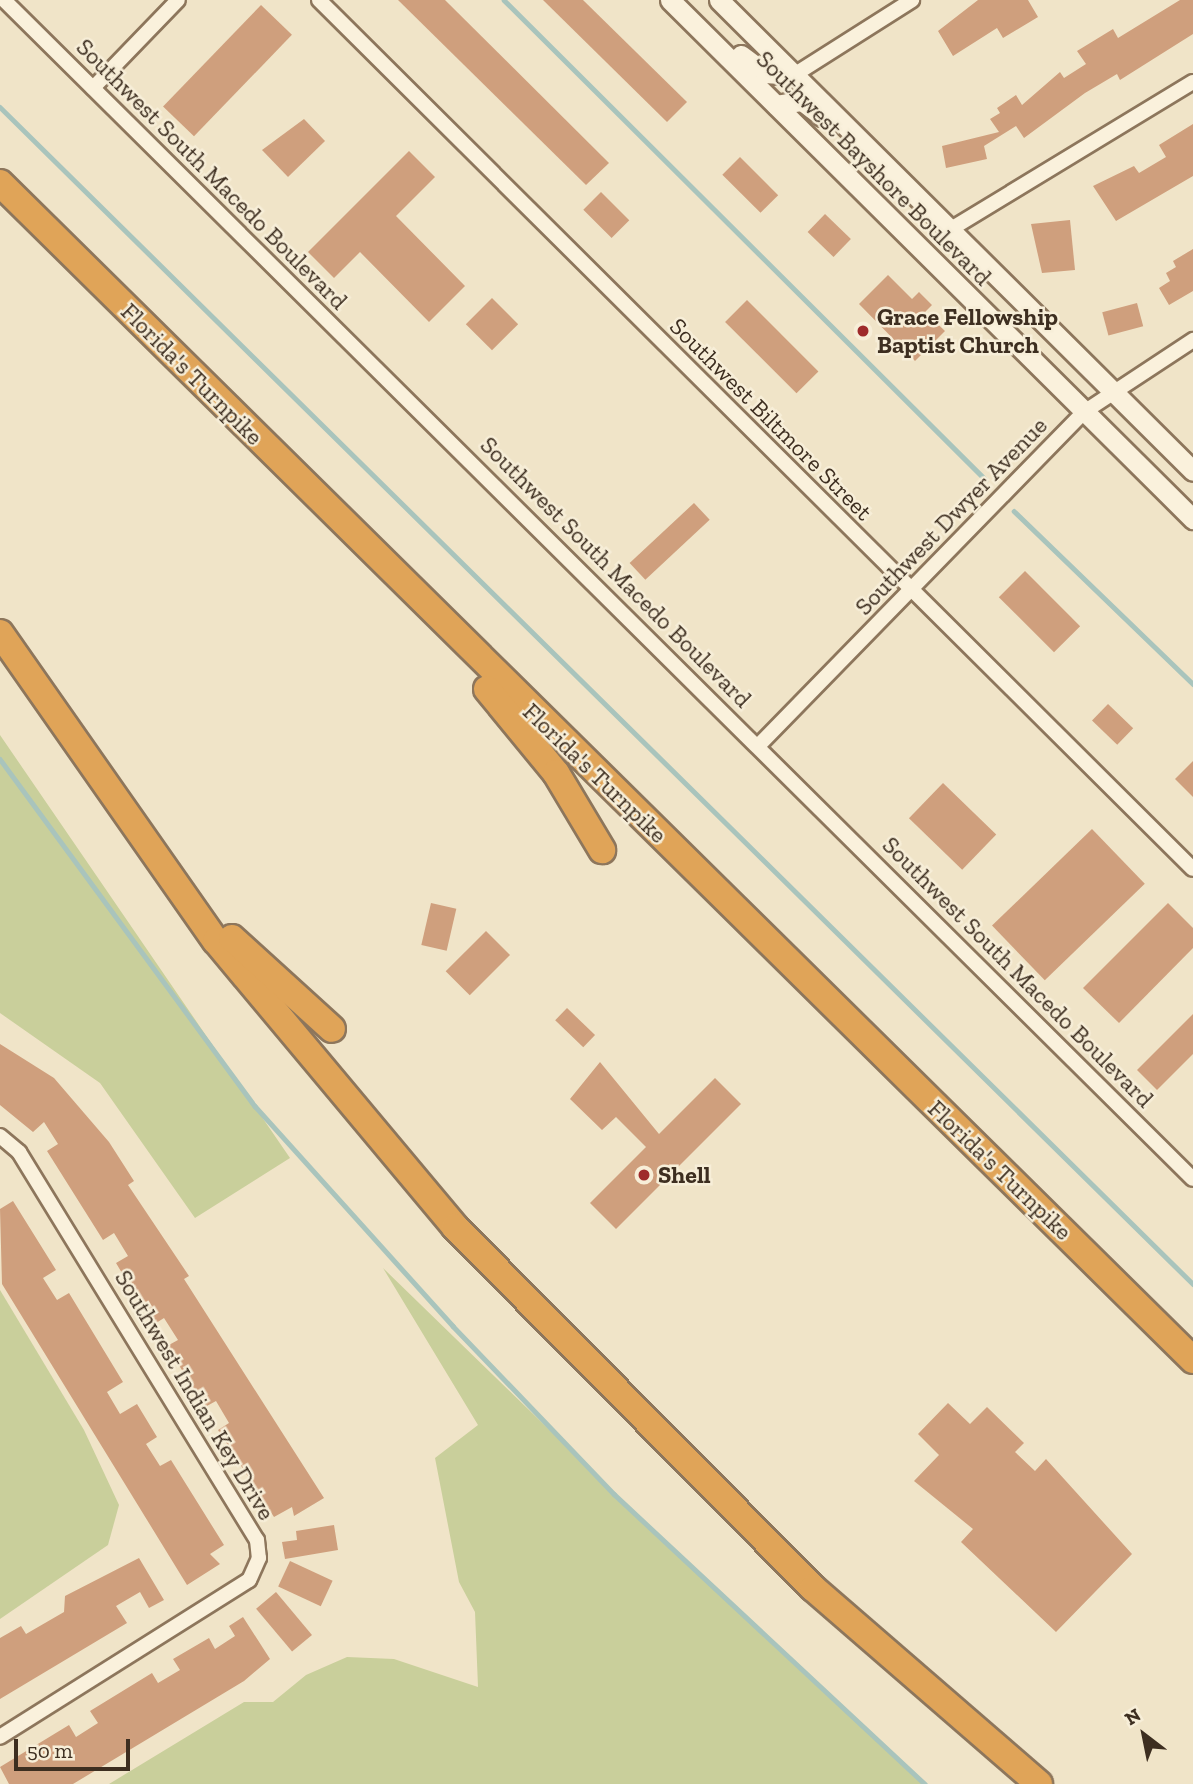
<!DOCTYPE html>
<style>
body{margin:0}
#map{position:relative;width:1193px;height:1784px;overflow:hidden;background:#f0e4c8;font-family:"Zilla Slab",serif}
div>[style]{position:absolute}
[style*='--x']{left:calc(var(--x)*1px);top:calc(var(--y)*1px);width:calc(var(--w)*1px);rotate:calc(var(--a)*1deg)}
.green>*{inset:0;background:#c9cf9b}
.stream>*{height:4.5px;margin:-2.25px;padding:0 2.25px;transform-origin:2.25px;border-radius:2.25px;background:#a9c4bc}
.building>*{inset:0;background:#cf9f7d;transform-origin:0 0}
.roads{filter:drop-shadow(2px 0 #8d765c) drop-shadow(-2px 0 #8d765c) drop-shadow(0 2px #8d765c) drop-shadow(0 -2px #8d765c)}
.minor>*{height:14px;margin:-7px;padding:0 7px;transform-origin:7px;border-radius:7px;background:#faf1dc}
.secondary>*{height:19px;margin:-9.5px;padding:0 9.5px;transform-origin:9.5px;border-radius:9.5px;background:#faf1dc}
.motorway>*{height:26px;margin:-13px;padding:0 13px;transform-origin:13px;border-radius:13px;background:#e0a458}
.dots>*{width:19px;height:19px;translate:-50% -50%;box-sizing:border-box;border:4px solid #f7eed8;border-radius:50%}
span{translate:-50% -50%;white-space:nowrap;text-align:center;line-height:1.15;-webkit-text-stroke:5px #f7eed8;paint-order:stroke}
.street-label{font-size:24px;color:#3d2e20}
.poi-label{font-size:24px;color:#3d2e20;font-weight:700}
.left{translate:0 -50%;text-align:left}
.north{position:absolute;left:1109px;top:1700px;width:70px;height:70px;-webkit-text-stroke:5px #f7eed8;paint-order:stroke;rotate:328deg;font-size:19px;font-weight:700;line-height:28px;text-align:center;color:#3d2e20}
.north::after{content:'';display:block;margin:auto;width:24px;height:32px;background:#3d2e20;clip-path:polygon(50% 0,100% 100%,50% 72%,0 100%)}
.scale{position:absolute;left:14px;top:1739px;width:116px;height:32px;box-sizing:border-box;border:4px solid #3d2e20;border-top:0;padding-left:9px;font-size:21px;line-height:24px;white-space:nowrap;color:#3d2e20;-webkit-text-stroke:5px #f7eed8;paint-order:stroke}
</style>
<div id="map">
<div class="green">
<div style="clip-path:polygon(0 735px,290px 1158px,195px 1218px,100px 1083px,0 1013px)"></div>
<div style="clip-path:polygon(383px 1268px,639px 1517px,927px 1784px,109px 1784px,244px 1702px,273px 1702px,306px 1675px,347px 1657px,394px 1659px,478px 1687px,475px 1612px,459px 1582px,435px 1458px,478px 1425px)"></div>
<div style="clip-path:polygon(0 1290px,84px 1430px,119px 1505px,108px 1545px,0 1619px)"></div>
</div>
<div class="stream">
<div style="--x:504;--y:0;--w:680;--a:44.88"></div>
<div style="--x:0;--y:107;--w:1676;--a:44.61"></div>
<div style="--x:1014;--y:511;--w:249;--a:44"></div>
<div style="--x:0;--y:759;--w:431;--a:53.7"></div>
<div style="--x:255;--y:1106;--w:296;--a:48"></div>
<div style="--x:453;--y:1326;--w:233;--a:46.2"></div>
<div style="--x:614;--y:1494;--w:425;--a:43"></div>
</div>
<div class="building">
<div style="clip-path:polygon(398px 0,445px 0,609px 163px,586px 185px)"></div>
<div style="clip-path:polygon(543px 0,583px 0,687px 102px,667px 122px)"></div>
<div style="clip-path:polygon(978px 0,1028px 0,1038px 17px,1003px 38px,997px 28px,953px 56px,938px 31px)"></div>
<div style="clip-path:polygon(1180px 0,1193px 0,1193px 34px,1120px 80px,1117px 74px,1085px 93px,1024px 138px,1016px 126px,984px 146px,987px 159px,946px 168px,942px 146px,999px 132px,990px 119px,1000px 113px,997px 108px,1016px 95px,1022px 105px,1060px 72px,1064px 78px,1086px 64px,1077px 51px,1113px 29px,1118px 38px)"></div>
<div style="left:261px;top:5px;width:43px;height:141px;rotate:44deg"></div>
<div style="clip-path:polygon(304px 119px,325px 141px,288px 177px,262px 150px)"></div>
<div style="clip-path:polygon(1193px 124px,1193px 176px,1116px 221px,1093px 186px,1134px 166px,1139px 173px,1166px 157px,1159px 145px)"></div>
<div style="clip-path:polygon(409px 151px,435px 177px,396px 216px,465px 286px,429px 322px,360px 252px,334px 278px,308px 252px)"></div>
<div style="left:740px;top:157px;width:54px;height:25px;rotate:45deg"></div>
<div style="left:601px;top:192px;width:40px;height:25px;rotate:45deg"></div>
<div style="left:825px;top:214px;width:36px;height:25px;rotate:44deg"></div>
<div style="clip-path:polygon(1070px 220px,1075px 270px,1042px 273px,1031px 224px)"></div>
<div style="clip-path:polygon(1193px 249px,1193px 291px,1169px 305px,1159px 288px,1170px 281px,1166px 273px,1176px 267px,1173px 261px)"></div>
<div style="clip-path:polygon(888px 275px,912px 299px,919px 292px,932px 305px,925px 312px,945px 331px,915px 361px,859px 304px)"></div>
<div style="left:492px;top:298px;width:37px;height:37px;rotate:45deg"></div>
<div style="left:747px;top:300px;width:101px;height:31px;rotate:45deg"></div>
<div style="left:1137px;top:303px;width:24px;height:36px;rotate:75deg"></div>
<div style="left:694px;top:503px;width:23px;height:88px;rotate:47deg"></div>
<div style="left:1025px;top:571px;width:78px;height:37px;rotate:45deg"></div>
<div style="left:1108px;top:704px;width:35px;height:23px;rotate:44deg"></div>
<div style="clip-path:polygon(1193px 761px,1193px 797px,1175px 779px)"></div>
<div style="left:943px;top:783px;width:74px;height:49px;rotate:44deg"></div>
<div style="left:1092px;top:829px;width:76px;height:139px;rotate:46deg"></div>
<div style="left:431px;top:903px;width:26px;height:43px;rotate:13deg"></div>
<div style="clip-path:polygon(1168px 903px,1193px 928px,1193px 948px,1119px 1023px,1083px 988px)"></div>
<div style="left:486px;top:931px;width:34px;height:57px;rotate:45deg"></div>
<div style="left:567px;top:1008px;width:39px;height:17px;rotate:44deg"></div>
<div style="clip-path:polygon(1193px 1014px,1193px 1054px,1157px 1090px,1137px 1070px)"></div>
<div style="clip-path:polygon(0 1044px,54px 1078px,109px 1142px,134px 1181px,128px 1185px,189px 1276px,184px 1279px,324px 1498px,294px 1516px,292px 1507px,274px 1517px,218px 1430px,229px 1423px,216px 1401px,205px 1407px,167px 1346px,178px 1340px,164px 1318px,153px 1325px,116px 1263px,128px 1256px,114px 1233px,103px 1240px,47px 1151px,58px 1144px,44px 1122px,33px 1132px,0 1105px)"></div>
<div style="clip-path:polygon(600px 1062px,659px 1134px,715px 1078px,741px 1104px,616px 1229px,590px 1203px,646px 1147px,616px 1117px,602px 1130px,570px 1099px)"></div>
<div style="clip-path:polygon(13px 1201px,56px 1270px,43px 1278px,57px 1300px,69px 1293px,123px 1382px,107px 1392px,120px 1414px,137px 1404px,157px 1437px,146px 1444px,160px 1466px,171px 1460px,224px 1545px,210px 1554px,220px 1564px,187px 1585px,2px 1284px,0 1209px)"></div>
<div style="clip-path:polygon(948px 1403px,970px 1424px,987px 1407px,1024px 1443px,1015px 1452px,1035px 1471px,1046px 1459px,1132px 1554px,1056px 1632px,961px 1542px,973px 1529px,914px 1481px,939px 1455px,918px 1434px)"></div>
<div style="clip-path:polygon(334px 1525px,338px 1550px,285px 1559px,282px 1542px,297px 1540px,296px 1531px)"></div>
<div style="clip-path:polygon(139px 1558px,164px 1600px,149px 1608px,140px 1592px,116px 1606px,127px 1623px,0 1699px,0 1638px,21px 1626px,26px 1634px,64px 1612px,65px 1596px)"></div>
<div style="left:290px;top:1561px;width:47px;height:28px;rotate:25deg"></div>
<div style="left:276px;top:1592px;width:56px;height:26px;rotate:50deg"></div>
<div style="clip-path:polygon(243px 1617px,270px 1659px,244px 1681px,73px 1784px,9px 1784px,0 1767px,69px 1725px,76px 1737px,98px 1723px,90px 1711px,152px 1673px,158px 1683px,180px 1670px,173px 1659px,209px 1638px,215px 1649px,235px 1636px,229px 1626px)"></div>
</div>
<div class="roads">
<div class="minor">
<div style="--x:4;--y:0;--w:1674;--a:44.76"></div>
<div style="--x:319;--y:0;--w:1232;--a:44.84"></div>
<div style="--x:794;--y:75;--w:140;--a:-32.4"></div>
<div style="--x:93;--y:88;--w:122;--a:-46"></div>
<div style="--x:951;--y:229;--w:283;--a:-31.3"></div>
<div style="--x:759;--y:745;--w:465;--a:-45.7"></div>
<div style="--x:1084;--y:412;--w:131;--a:-33.4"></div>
<div style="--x:0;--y:1136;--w:25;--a:40"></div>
<div style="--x:19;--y:1152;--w:455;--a:58.5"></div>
<div style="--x:257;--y:1540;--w:18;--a:84"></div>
<div style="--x:259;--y:1558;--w:24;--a:114"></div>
<div style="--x:249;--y:1580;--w:294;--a:147.8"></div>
</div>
<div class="secondary">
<div style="--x:670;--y:0;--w:737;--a:44.78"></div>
<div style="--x:719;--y:0;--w:668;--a:44.82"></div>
<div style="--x:741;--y:55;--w:30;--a:37"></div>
<div style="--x:765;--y:73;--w:29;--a:4"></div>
<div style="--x:776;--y:105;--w:26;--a:-9"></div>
<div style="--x:802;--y:101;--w:25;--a:37"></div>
</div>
<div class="motorway">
<div style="--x:0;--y:183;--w:1676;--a:44.61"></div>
<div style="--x:0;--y:633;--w:376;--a:55"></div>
<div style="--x:216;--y:941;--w:373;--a:50.1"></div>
<div style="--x:455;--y:1227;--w:508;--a:45.24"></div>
<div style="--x:813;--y:1588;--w:299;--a:40.9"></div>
<div style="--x:487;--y:689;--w:109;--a:50.6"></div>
<div style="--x:556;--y:773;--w:90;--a:59.1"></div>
<div style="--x:232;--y:938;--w:135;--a:42.3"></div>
</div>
</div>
<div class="dots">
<div style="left:863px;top:331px;background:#9e2a2b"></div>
<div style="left:644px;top:1175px;background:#9e2a2b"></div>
</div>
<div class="street-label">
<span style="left:874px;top:168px;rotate:45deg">Southwest Bayshore Boulevard</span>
<span style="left:212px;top:174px;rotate:45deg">Southwest South Macedo Boulevard</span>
<span style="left:192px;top:374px;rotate:45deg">Florida's Turnpike</span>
<span style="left:771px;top:419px;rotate:45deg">Southwest Biltmore Street</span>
<span style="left:951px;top:516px;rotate:-46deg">Southwest Dwyer Avenue</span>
<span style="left:616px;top:572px;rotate:45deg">Southwest South Macedo Boulevard</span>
<span style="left:595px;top:773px;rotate:44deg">Florida's Turnpike</span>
<span style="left:1018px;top:972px;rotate:45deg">Southwest South Macedo Boulevard</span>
<span style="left:1000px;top:1170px;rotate:44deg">Florida's Turnpike</span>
<span style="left:195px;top:1395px;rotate:59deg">Southwest Indian Key Drive</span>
</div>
<div class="poi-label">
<span class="left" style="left:877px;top:331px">Grace Fellowship<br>Baptist Church</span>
<span class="left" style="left:658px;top:1175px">Shell</span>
</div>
<div class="north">N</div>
<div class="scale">50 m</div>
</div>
